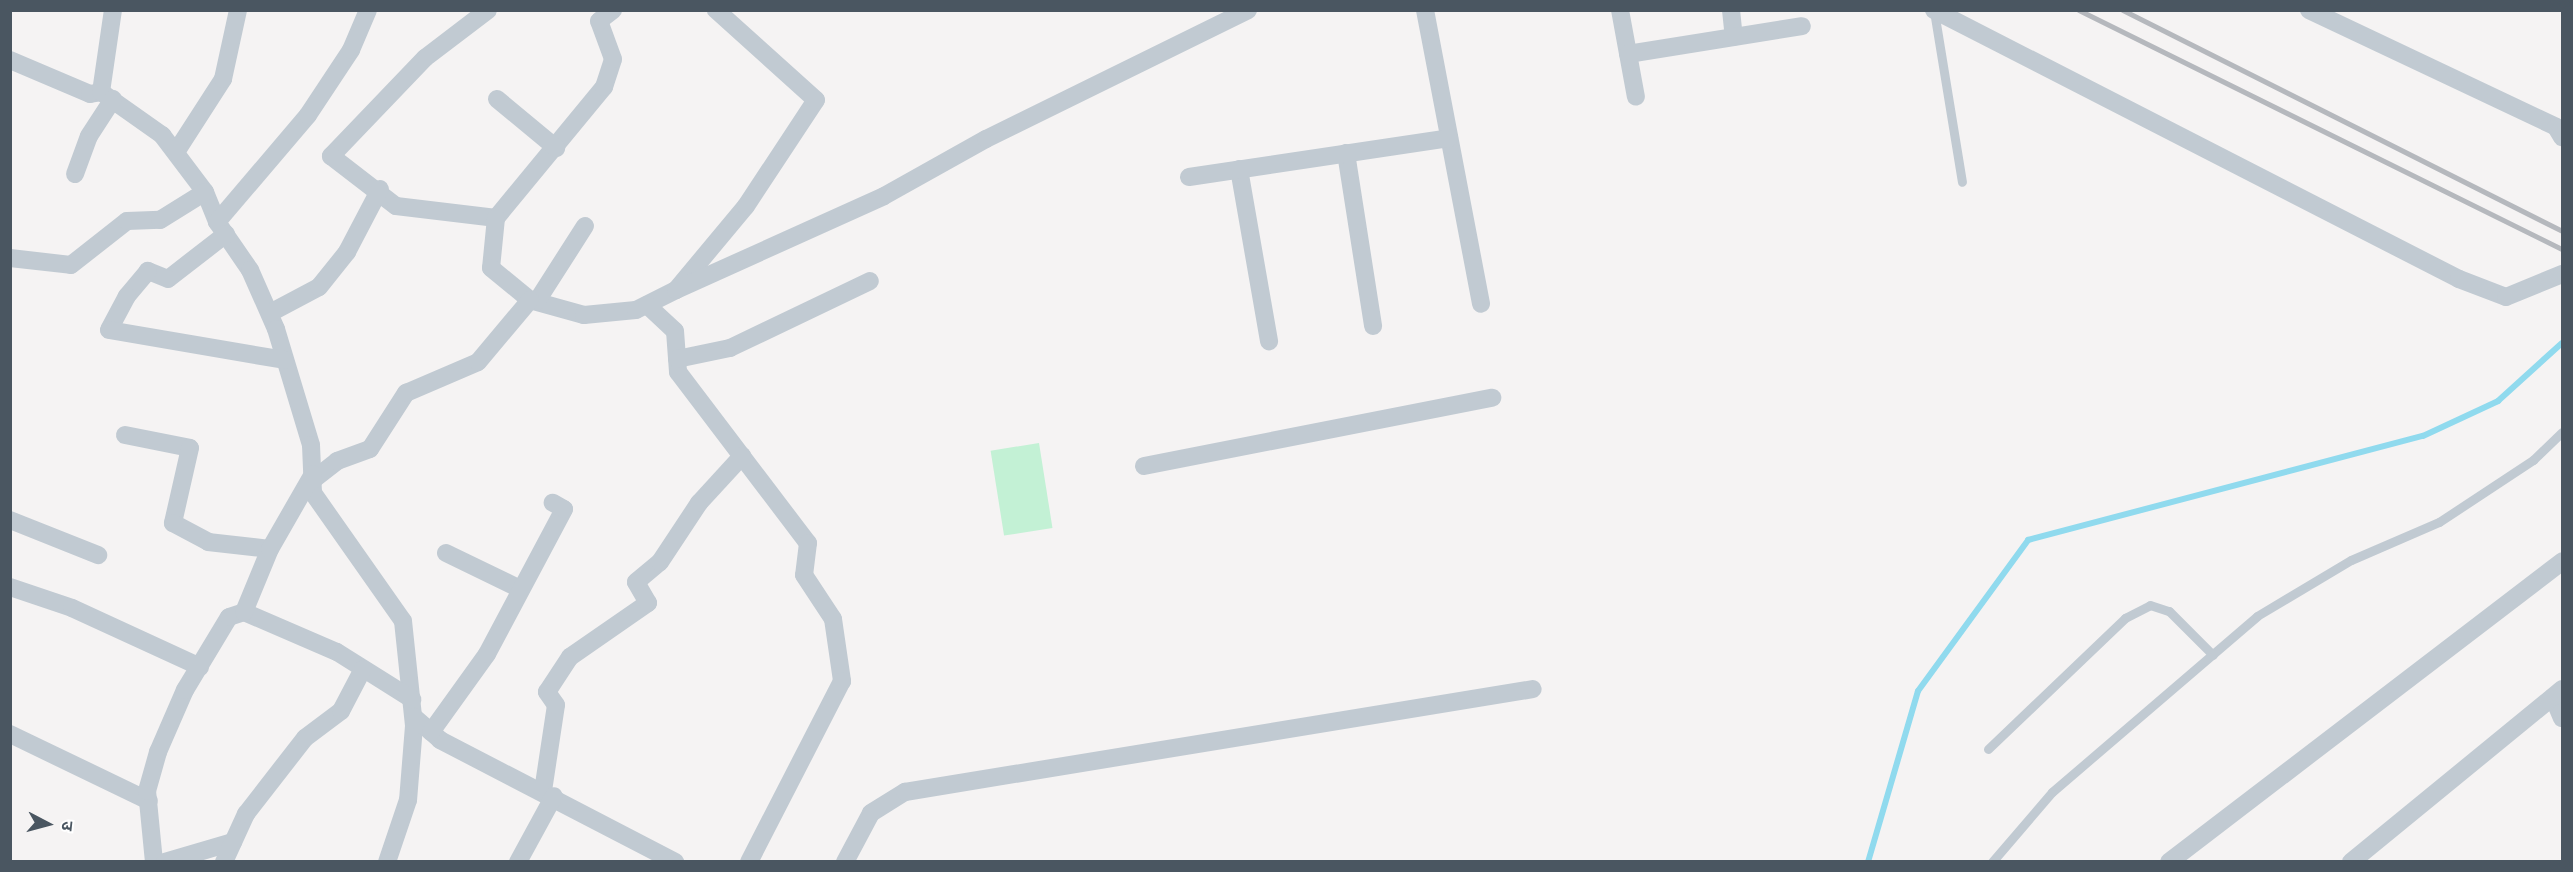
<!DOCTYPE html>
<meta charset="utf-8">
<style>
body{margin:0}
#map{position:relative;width:2573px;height:872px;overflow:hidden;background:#f5f3f3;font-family:Overpass,"Noto Sans Devanagari",sans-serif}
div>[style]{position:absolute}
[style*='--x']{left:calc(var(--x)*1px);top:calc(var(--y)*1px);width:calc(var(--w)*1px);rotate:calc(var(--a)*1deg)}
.green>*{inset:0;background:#c3f1d5;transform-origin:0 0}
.stream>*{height:6px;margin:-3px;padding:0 3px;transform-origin:3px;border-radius:3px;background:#90daee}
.lane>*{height:9px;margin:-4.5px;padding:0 4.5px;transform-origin:4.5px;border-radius:4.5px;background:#c1cad2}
.street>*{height:18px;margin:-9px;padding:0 9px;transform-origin:9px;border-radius:9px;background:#c1cad2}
.rail>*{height:4.5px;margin:-2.25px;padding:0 2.25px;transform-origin:2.25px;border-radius:2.25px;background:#b5b8bd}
span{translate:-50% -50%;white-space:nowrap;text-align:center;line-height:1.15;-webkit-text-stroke:5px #fff;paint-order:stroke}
.frame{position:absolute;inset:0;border:12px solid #4a5661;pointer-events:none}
.north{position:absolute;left:18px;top:794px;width:60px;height:60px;-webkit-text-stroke:4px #fff;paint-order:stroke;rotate:96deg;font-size:16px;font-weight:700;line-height:24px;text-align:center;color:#4a5661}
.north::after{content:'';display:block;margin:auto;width:21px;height:27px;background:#4a5661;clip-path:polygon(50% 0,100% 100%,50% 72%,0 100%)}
</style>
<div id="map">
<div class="green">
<div style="left:1039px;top:443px;width:86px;height:49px;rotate:81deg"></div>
</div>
<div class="stream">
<div style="--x:1868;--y:862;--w:178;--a:-73.7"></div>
<div style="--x:1918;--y:691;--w:187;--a:-53.9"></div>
<div style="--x:2028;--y:540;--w:408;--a:-14.8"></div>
<div style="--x:2423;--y:436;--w:83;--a:-25"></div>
<div style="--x:2498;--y:401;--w:86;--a:-42.2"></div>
</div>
<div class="lane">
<div style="--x:1934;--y:11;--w:173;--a:80.7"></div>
<div style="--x:1988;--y:749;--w:190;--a:-43.7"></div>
<div style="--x:2125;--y:618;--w:28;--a:-27"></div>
<div style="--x:2150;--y:605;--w:20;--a:18"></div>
<div style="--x:2169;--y:611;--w:62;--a:45"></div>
<div style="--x:1992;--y:862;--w:92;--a:-49.4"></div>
<div style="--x:2052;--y:792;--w:270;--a:-40.6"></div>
<div style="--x:2257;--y:616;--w:109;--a:-30.8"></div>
<div style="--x:2351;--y:560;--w:96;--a:-23.4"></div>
<div style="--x:2439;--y:522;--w:113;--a:-33.4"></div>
<div style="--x:2533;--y:460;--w:40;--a:-44"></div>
</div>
<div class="street">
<div style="--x:488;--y:10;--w:79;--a:142.7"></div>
<div style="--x:425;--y:58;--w:136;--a:133.8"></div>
<div style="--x:331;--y:156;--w:82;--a:37.6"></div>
<div style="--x:396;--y:206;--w:101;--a:6.8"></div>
<div style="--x:496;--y:218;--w:170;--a:-50.5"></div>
<div style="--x:604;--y:87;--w:29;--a:-72"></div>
<div style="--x:613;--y:59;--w:40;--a:-110.2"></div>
<div style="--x:599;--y:21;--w:18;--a:-38"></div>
<div style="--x:1425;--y:10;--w:299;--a:79.2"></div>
<div style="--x:1620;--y:10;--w:88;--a:79.6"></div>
<div style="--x:1731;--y:10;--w:27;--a:84"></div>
<div style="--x:1934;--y:10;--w:590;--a:27.13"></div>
<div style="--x:2459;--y:279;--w:50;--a:21"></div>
<div style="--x:2506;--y:297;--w:61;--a:-22.3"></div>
<div style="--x:2309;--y:10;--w:273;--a:25.3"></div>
<div style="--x:2556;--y:127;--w:12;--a:59"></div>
<div style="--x:1628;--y:54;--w:176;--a:-9.1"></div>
<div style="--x:10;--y:60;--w:87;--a:23"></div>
<div style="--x:90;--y:94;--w:11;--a:-10"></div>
<div style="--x:101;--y:92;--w:75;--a:35.2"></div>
<div style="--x:162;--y:135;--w:71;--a:53"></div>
<div style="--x:205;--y:192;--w:32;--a:68"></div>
<div style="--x:217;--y:222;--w:58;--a:55.5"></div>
<div style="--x:250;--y:270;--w:64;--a:66.2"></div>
<div style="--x:276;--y:329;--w:121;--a:73.2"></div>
<div style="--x:311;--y:445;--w:48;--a:87.6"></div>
<div style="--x:313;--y:493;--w:156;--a:54.9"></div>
<div style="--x:403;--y:621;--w:106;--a:84"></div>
<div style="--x:414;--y:726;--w:74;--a:94.6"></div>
<div style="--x:408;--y:800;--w:65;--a:108.7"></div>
<div style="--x:101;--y:92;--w:83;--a:-81.7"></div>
<div style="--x:497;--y:99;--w:77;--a:39.7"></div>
<div style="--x:176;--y:152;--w:87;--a:-57.2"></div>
<div style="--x:223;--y:79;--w:71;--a:-77.7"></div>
<div style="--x:1346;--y:153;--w:175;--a:81.1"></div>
<div style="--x:1239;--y:169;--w:175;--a:80.1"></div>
<div style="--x:75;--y:174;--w:40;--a:-69.8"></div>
<div style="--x:89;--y:136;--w:44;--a:-57"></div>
<div style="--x:1189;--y:177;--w:263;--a:-8.5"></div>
<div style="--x:496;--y:218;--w:50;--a:95.7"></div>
<div style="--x:491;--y:268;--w:50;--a:39.4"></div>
<div style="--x:530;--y:300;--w:56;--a:15.5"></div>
<div style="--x:584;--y:315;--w:52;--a:-5.5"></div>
<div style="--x:636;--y:310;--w:45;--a:-26.6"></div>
<div style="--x:676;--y:290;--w:109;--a:-50.2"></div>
<div style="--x:746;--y:206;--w:127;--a:-56.6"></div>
<div style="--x:816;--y:100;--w:135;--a:-138"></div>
<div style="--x:217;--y:222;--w:140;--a:-49.6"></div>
<div style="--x:308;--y:115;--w:78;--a:-56.5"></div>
<div style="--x:351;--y:50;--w:43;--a:-67"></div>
<div style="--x:226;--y:234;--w:73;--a:142.2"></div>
<div style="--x:168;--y:279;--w:22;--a:-158"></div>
<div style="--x:148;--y:271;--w:33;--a:130"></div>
<div style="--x:127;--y:296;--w:38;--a:118"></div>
<div style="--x:109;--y:330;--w:178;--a:9.7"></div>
<div style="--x:10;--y:258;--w:61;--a:6.5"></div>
<div style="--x:71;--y:265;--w:71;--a:-38.2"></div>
<div style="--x:127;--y:221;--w:33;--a:-2"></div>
<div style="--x:160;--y:220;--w:53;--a:-31.9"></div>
<div style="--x:676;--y:290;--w:228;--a:-24.3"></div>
<div style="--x:884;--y:196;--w:117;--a:-29.2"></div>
<div style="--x:986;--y:139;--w:292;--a:-26.2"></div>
<div style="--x:537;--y:301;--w:89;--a:-57.4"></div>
<div style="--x:647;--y:305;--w:38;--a:43"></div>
<div style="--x:675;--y:331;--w:41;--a:85.8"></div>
<div style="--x:678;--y:372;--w:215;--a:52.8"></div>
<div style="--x:808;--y:543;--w:32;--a:97"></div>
<div style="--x:804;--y:575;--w:53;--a:56.6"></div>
<div style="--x:833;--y:619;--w:63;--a:81.7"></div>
<div style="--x:842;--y:681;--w:203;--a:117.2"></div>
<div style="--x:270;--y:313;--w:55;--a:-28"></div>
<div style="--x:319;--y:287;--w:45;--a:-51.3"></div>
<div style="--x:347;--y:252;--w:71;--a:-62.4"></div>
<div style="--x:677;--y:359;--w:54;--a:-11.7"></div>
<div style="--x:730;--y:348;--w:155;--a:-25.6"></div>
<div style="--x:125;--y:435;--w:66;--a:11.3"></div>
<div style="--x:190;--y:448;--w:77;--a:102.8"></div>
<div style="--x:173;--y:523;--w:40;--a:28"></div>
<div style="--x:208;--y:542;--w:62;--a:6.4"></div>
<div style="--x:1144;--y:466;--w:355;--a:-11.1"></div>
<div style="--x:313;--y:480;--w:31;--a:-38"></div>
<div style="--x:337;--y:461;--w:35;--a:-20"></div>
<div style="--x:370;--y:449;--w:67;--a:-57.3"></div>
<div style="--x:406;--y:393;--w:78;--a:-23.3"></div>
<div style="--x:478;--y:362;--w:81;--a:-50"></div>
<div style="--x:10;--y:520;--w:95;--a:21.7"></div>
<div style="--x:446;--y:553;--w:82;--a:25.9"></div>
<div style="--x:10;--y:587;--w:65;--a:18.7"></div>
<div style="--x:72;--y:608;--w:141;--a:24.7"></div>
<div style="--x:244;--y:612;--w:101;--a:23.3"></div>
<div style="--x:337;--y:652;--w:89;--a:32.1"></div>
<div style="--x:2553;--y:697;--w:23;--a:67"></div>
<div style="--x:414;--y:717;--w:35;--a:41"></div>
<div style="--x:440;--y:740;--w:265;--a:27.4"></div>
<div style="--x:431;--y:732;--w:96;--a:-54.3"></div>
<div style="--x:487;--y:654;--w:164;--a:-62"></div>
<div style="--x:564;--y:509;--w:13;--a:-151"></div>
<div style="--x:10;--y:734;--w:154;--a:25.7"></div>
<div style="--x:543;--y:791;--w:87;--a:-81.4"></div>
<div style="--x:556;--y:705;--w:16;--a:-125"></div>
<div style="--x:547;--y:692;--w:42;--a:-56.7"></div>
<div style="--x:570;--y:657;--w:95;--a:-34.7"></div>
<div style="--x:648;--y:603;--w:24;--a:-120"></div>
<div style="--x:636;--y:582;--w:31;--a:-40"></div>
<div style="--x:660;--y:562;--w:71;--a:-56.5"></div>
<div style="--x:699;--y:503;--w:64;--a:-47.5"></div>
<div style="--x:154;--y:862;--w:71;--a:-95.6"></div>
<div style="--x:147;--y:791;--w:41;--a:-74.2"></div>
<div style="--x:158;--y:752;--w:68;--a:-66.5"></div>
<div style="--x:185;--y:690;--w:85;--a:-58.9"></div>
<div style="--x:229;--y:617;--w:16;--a:-18"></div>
<div style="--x:244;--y:612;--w:68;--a:-67.6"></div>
<div style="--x:270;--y:549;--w:86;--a:-60.2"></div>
<div style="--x:165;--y:862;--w:71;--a:-16.4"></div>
<div style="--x:224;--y:862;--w:53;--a:-65.4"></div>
<div style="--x:246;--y:814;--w:96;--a:-52.2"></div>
<div style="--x:305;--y:738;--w:45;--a:-36.9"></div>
<div style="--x:341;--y:711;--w:47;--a:-62.4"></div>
<div style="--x:518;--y:862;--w:75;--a:-61.4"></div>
<div style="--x:845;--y:862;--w:55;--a:-62"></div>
<div style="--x:871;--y:813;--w:40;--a:-32"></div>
<div style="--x:905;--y:792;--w:636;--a:-9.31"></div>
<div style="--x:2169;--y:862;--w:495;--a:-37.4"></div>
<div style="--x:2351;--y:862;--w:273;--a:-39.3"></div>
</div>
<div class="rail">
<div style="--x:2079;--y:10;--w:539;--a:26.33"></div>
<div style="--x:2123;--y:10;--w:491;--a:26.7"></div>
</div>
<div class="frame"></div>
<div class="north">उ</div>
</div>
